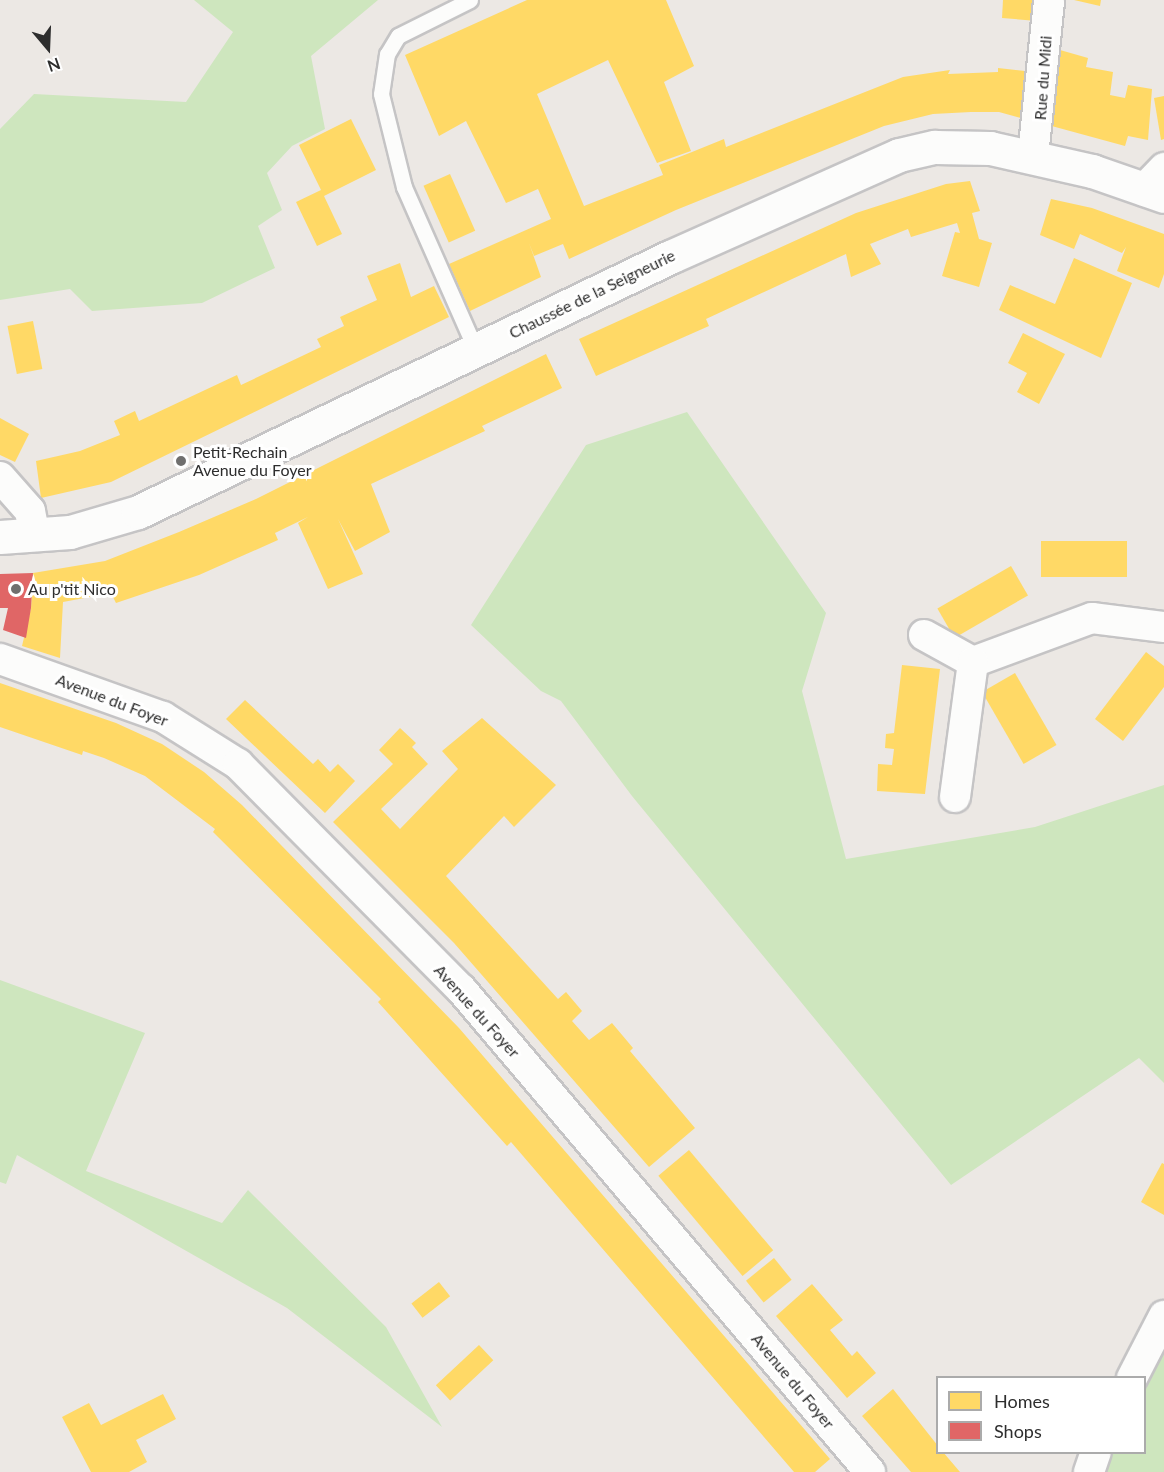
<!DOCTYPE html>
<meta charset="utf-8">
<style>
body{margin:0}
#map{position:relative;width:1164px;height:1472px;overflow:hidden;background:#ece8e4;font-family:Lato,sans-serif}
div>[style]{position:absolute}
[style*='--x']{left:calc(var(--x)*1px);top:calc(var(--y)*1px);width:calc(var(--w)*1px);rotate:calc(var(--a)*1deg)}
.green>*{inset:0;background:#cee6be}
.homes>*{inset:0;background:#ffd966;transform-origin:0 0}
.shops>*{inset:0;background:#e06666}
.roads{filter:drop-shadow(2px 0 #c5c4c5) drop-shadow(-2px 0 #c5c4c5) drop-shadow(0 2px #c5c4c5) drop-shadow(0 -2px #c5c4c5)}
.service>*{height:15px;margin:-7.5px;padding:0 7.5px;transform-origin:7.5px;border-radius:7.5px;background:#fcfcfb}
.minor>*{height:30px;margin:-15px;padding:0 15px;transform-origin:15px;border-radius:15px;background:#fcfcfb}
.tertiary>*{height:33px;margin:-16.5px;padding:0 16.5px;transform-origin:16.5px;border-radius:16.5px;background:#fcfcfb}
.secondary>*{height:33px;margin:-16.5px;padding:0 16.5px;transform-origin:16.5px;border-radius:16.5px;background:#fcfcfb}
.dots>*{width:16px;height:16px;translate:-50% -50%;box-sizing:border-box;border:3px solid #fff;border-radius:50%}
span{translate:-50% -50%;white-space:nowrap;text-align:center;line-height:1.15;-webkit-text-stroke:6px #fff;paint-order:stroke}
.street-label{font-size:16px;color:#2e2e2e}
.poi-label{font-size:16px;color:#2e2e2e}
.left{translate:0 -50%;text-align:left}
.legend{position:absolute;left:936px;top:1376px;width:210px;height:78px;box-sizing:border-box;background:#fff;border:2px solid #ababab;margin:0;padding:8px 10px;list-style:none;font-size:18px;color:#2e2e2e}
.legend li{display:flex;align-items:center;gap:12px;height:30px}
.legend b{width:30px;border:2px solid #ababab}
.north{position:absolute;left:18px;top:18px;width:60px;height:60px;-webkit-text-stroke:4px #fff;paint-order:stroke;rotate:161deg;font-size:16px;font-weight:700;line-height:24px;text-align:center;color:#2e2e2e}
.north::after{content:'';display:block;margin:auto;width:21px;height:27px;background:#2e2e2e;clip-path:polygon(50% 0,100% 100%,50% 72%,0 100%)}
</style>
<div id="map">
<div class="green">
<div style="clip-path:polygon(194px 0,378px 0,311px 56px,325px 129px,292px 146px,267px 173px,282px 210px,258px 226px,275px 268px,202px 303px,92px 311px,70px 289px,0 300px,0 129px,34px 94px,186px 102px,233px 32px)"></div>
<div style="clip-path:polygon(687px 412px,826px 613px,802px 691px,846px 859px,1035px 827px,1164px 785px,1164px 1083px,1139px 1058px,951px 1185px,632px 796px,561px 701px,541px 691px,471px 625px,586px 445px)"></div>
<div style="clip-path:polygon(0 980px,145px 1033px,86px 1171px,222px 1223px,248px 1190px,386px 1327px,442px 1427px,287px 1308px,17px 1155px,6px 1184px,0 1182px)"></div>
<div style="clip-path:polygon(1164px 1339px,1164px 1472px,1100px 1472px,1105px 1453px,1144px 1452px,1144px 1378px)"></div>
</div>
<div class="homes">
<div style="clip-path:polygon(527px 0,666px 0,694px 66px,664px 82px,691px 151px,657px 163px,608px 60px,537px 94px,584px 206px,663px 175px,659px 165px,692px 152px,724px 139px,726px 147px,903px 77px,950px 70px,948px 74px,998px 72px,998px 68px,1034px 72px,1029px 111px,1021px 118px,999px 112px,971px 112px,933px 114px,884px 126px,676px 210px,569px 259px,563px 244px,534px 256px,529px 243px,541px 277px,470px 311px,449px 264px,551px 219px,538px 189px,506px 203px,466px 121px,439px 136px,405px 55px)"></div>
<div style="clip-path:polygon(1003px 0,1038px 0,1037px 21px,1002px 18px)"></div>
<div style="clip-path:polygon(1074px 0,1101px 0,1100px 6px)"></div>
<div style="clip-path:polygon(1060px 50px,1088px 58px,1086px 67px,1113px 72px,1110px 95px,1125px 98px,1128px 85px,1152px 89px,1148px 140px,1128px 136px,1125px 146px,1048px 125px)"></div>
<div style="clip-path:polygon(1164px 96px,1164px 139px,1161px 140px,1154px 98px)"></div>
<div style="clip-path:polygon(351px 119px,376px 170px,324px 196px,342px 234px,317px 246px,296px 202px,321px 190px,299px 145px)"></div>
<div style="left:450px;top:174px;width:62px;height:29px;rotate:66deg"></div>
<div style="clip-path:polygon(970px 181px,980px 211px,972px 213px,979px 239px,992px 243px,979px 287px,942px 276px,955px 232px,960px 233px,957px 223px,911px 237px,908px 229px,870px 244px,881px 264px,851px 277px,846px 254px,706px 319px,709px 326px,596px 376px,579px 339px,856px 213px,946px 184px)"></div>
<div style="clip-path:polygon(1051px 199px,1092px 208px,1164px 234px,1164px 274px,1159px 288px,1117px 271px,1126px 247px,1122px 253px,1080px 234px,1074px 249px,1040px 235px)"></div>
<div style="clip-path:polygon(1074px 258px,1132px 283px,1101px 358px,999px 310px,1010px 285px,1055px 304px)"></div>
<div style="clip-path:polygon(400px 263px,411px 297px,434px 286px,449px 317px,111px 482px,41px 498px,36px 461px,80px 451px,120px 435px,114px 421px,135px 411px,139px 421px,237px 375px,241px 385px,321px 347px,317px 339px,344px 326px,340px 317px,377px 300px,367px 276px)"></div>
<div style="left:33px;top:321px;width:49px;height:26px;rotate:79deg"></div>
<div style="clip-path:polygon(1023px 333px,1065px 354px,1039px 404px,1017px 392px,1027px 373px,1008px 363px)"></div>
<div style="clip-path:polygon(546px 354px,562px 388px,482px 426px,485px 431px,371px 484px,390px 532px,355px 551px,338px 519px,363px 574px,328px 589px,298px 523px,308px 517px,275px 533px,278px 540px,199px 575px,116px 603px,111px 593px,63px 602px,60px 658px,22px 646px,31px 608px,33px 573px,105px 561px,179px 532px,256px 499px)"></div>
<div style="clip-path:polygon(0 418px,29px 434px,15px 462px,0 455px)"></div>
<div style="left:1127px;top:541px;width:36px;height:86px;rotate:90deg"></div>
<div style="left:1011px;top:566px;width:34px;height:85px;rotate:60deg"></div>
<div style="clip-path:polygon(1146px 652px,1164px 666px,1164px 687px,1123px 741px,1095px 719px)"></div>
<div style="clip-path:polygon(902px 665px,940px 669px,925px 794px,877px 791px,878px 764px,892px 765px,894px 749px,885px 748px,886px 734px,894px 733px)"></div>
<div style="left:1015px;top:673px;width:83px;height:38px;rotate:60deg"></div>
<div style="clip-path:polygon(0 683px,116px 723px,162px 744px,204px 772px,242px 805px,459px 1028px,830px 1459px,815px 1472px,794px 1472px,511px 1142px,507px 1146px,378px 1002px,381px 999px,213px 832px,215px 829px,145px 776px,104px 758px,83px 751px,82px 755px,0 727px)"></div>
<div style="clip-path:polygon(245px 700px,313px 764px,318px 759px,330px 772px,338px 764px,355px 781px,325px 813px,226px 719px)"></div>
<div style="clip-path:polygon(482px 718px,556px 785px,514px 827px,504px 816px,446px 876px,558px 999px,566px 992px,582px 1011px,572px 1021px,589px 1040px,612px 1023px,633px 1048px,630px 1051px,695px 1128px,649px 1167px,454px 943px,333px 822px,393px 764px,379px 750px,400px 728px,416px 743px,412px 747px,428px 764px,381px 809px,400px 829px,458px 769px,442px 751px)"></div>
<div style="left:689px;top:1150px;width:131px;height:40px;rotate:50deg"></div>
<div style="clip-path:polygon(1162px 1163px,1164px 1164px,1164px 1215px,1141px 1202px)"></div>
<div style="left:774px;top:1258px;width:28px;height:36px;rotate:51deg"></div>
<div style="left:439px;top:1282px;width:18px;height:35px;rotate:52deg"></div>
<div style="clip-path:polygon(812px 1284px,843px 1320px,830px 1330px,852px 1356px,857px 1351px,876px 1373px,847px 1398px,776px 1316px)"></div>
<div style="left:479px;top:1345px;width:21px;height:59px;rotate:47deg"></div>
<div style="clip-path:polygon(893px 1389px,938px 1446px,938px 1452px,943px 1452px,960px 1472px,911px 1472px,862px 1416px)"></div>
<div style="clip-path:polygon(163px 1394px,176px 1419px,136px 1440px,147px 1462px,129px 1472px,91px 1472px,62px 1417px,89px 1403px,101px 1425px)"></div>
</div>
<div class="shops">
<div style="clip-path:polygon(33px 573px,31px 608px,26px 638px,3px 630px,8px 608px,0 608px,0 574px)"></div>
</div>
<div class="roads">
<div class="service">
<div style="--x:470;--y:0;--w:80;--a:153.4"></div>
<div style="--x:398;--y:36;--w:21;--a:121"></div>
<div style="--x:387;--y:54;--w:40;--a:98.5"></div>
<div style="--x:381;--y:94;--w:96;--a:76.1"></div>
<div style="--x:404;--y:187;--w:178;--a:66.2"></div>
</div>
<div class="minor">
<div style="--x:1033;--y:156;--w:157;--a:-84.1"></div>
<div style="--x:0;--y:477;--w:45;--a:48.6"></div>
<div style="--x:30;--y:511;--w:25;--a:79"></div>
<div style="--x:924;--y:635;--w:56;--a:28.9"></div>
<div style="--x:973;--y:662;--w:127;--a:-20.3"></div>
<div style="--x:1092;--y:618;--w:73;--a:7.1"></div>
<div style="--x:0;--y:659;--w:173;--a:19.6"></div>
<div style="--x:163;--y:717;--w:89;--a:32.1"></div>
<div style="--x:238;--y:764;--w:317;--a:45.3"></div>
<div style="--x:461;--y:989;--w:633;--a:49.74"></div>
<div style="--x:955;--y:797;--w:136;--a:-82.4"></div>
<div style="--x:1132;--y:1378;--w:70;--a:-62.7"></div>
<div style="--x:1089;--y:1472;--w:21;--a:-71"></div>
</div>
<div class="tertiary">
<div style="--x:1145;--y:189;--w:28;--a:-46"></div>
</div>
<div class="secondary">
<div style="--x:0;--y:537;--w:70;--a:-4.1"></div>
<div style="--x:70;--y:532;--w:71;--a:-16.4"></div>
<div style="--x:138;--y:512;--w:590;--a:-25.61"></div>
<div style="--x:670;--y:257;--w:251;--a:-24"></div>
<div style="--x:899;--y:155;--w:37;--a:-13"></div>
<div style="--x:935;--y:147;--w:55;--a:1"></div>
<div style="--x:990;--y:148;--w:105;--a:12.7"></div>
<div style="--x:1092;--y:171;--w:76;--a:19.1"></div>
</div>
</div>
<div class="dots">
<div style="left:181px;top:461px;background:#706f6e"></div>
<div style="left:16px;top:589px;background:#706f6e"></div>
</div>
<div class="street-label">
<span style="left:1043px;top:78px;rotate:-86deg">Rue du Midi</span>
<span style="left:592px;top:294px;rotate:-26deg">Chaussée de la Seigneurie</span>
<span style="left:112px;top:700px;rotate:21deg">Avenue du Foyer</span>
<span style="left:477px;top:1011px;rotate:48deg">Avenue du Foyer</span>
<span style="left:793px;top:1381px;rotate:50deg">Avenue du Foyer</span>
</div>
<div class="poi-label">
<span class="left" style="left:193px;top:461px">Petit-Rechain<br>Avenue du Foyer</span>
<span class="left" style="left:28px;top:589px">Au p'tit Nico</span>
</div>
<ul class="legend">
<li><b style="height:16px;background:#ffd966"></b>Homes</li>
<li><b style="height:16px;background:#e06666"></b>Shops</li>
</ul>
<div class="north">N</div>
</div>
